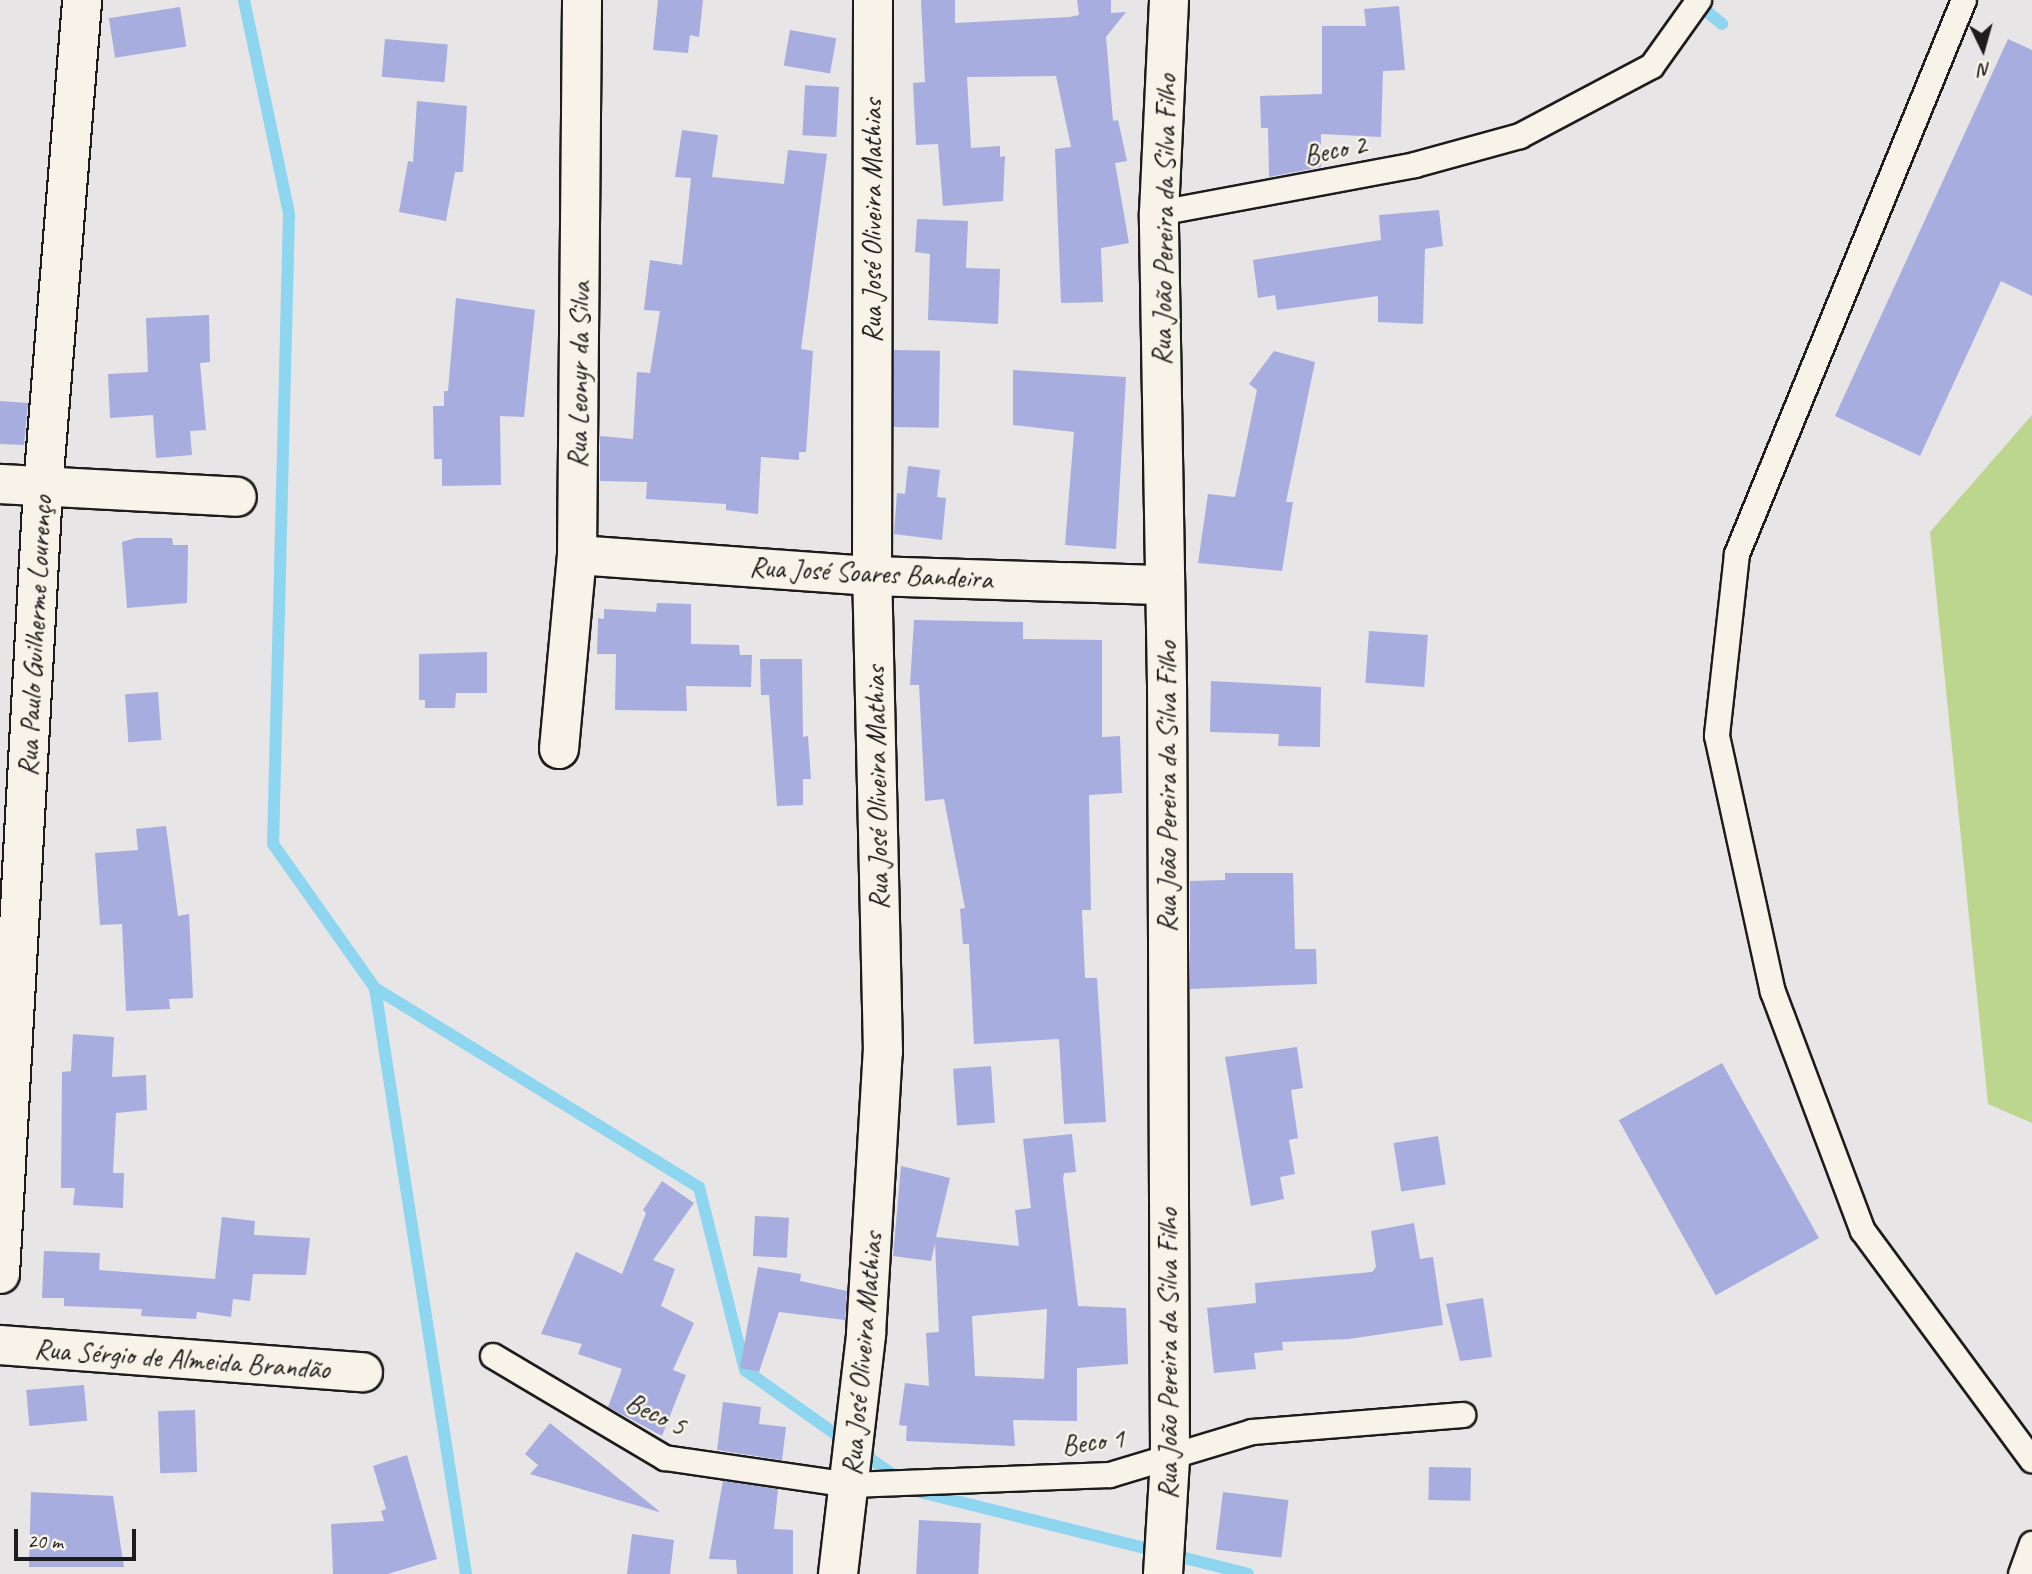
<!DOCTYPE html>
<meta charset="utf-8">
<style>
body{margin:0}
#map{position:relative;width:2032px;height:1574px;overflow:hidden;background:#e7e5e6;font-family:Caveat,sans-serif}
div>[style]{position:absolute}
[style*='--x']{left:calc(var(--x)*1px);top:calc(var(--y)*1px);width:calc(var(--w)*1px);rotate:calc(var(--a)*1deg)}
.green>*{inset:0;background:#bdd68d}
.stream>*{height:12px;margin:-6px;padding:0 6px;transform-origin:6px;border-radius:6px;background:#8ed5f0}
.building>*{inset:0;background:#a7adde;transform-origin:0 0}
.roads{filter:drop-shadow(2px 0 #1c1c1c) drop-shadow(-2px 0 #1c1c1c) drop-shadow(0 2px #1c1c1c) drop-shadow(0 -2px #1c1c1c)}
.service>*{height:24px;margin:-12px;padding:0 12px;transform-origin:12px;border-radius:12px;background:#f7f3e8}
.minor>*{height:38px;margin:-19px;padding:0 19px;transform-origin:19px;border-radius:19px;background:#f7f3e8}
span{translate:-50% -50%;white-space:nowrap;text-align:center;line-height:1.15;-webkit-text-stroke:5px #f7f3e8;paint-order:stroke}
.street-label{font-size:28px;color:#1c1c1c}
.north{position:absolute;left:1948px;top:14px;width:70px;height:70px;-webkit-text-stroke:5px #f7f3e8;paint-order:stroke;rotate:175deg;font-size:19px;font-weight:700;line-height:28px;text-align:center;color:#1c1c1c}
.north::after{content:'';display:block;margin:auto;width:24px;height:32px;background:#1c1c1c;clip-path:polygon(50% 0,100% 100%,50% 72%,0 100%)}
.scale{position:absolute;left:14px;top:1529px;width:122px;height:32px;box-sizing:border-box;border:4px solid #1c1c1c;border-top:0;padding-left:9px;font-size:21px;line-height:24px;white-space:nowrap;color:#1c1c1c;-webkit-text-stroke:5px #f7f3e8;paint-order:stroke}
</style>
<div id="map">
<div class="green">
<div style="clip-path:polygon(2032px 415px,2032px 1123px,1988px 1104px,1930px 532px)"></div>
</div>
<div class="stream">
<div style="--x:244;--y:0;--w:219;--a:78.1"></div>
<div style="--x:289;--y:214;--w:630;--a:91.45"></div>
<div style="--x:273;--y:844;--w:176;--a:54.7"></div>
<div style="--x:375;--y:988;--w:593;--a:81.17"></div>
<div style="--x:1695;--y:2;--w:35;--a:39"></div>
<div style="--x:375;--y:988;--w:380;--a:31.6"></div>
<div style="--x:699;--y:1187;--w:189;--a:75.9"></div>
<div style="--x:745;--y:1370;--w:209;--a:35.3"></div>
<div style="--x:916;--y:1491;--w:342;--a:14"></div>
</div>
<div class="building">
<div style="clip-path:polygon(658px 0,703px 0,699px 37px,690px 35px,688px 53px,653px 50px)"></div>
<div style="clip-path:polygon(921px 0,955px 0,955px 23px,1070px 17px,1079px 15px,1077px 0,1111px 0,1111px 13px,1126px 12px,1106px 37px,1113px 121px,1118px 120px,1127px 161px,1115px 163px,1129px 243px,1101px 248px,1103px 302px,1061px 303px,1055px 149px,1071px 147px,1056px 76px,967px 77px,971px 148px,1000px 146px,1000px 157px,1005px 156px,1003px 201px,943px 206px,938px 144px,916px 145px,913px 83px,925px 82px)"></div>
<div style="clip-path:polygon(1399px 6px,1405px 70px,1383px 71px,1381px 137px,1321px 134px,1321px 167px,1269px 177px,1268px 128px,1261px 128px,1260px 96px,1322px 94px,1322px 26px,1366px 26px,1364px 9px)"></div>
<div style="left:180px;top:7px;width:40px;height:72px;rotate:81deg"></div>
<div style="left:790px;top:30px;width:47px;height:36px;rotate:10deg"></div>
<div style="left:385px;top:39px;width:63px;height:38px;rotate:5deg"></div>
<div style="clip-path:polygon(2008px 39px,2032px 50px,2032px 296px,2001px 281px,1920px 456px,1835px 416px)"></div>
<div style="left:839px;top:87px;width:50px;height:34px;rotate:93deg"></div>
<div style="clip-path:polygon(417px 101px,467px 106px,463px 172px,455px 172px,446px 221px,399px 212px,408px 161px,413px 162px)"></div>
<div style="clip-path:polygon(682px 130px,718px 135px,712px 177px,784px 184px,788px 150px,827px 154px,801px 349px,813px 351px,806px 452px,799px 452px,799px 460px,761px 457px,758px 514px,726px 510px,726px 504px,646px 499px,647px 482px,600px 481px,600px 436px,633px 439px,637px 372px,650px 373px,660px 311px,644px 310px,650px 260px,682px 265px,691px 178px,675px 177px)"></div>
<div style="clip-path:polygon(1439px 210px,1443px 246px,1425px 249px,1423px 324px,1378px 322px,1378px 296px,1277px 310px,1275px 295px,1258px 298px,1253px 260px,1381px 240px,1379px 215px)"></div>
<div style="clip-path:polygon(917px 219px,968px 221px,966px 268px,1000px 269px,998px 324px,928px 320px,930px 254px,915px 252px)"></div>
<div style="clip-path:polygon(456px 298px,535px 310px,524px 417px,500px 416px,501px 485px,442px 486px,442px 459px,434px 459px,433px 406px,444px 406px,444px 391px,448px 391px)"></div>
<div style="clip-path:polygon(209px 315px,210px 362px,200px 363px,206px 430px,190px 431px,192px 455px,156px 458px,153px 415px,110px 418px,108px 374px,148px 372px,146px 318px)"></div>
<div style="left:894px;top:350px;width:46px;height:77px;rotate:1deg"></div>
<div style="clip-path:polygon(1274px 351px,1315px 362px,1286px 502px,1293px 502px,1282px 571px,1198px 563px,1208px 494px,1235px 497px,1257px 390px,1249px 384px)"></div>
<div style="clip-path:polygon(1013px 370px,1126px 377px,1116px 549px,1065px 545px,1074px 432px,1013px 425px)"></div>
<div style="clip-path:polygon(0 401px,28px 403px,24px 445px,0 444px)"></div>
<div style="clip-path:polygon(908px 466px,940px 470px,937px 497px,946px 498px,942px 540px,894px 534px,897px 493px,905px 494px)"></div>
<div style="clip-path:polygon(136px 538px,172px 538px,173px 545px,188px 545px,187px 603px,127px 608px,122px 542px)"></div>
<div style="clip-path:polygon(657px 603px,691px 604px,691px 644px,739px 645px,740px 655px,752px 655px,751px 687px,686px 686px,687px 711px,615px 710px,616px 654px,597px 654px,598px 618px,604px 619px,604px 609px,656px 612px)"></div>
<div style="clip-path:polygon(914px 620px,1023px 622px,1023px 639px,1102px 640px,1102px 737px,1120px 736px,1122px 793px,1089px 795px,1091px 910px,1082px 910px,1085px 978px,1097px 978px,1106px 1122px,1064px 1124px,1059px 1039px,974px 1044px,969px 944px,963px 944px,960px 909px,965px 908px,944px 799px,925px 801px,919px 685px,910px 685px)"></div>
<div style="left:1369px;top:631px;width:59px;height:52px;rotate:4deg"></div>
<div style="clip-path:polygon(487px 652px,487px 693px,456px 693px,455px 708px,425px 708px,425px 700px,419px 700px,419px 654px)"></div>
<div style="clip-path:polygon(760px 659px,802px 659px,803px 737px,808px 736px,811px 779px,803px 779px,803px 805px,777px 806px,769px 695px,761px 695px)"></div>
<div style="clip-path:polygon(1211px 681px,1321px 687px,1320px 747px,1278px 746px,1279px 734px,1210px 732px)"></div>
<div style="left:158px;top:692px;width:48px;height:33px;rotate:86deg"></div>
<div style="clip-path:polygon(166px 826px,178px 916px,189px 914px,193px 998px,169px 999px,170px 1009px,126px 1011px,122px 924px,100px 925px,95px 853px,138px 850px,136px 829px)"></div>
<div style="clip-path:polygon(1225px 873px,1293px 873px,1295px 949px,1316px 949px,1317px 984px,1190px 989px,1190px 881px,1225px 880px)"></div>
<div style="clip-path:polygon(73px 1034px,114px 1037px,112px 1077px,146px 1075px,147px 1110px,116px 1113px,113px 1173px,124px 1173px,123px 1208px,73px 1205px,75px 1188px,61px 1188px,62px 1072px,71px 1071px)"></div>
<div style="clip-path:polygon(1297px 1047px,1303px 1088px,1291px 1090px,1298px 1138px,1289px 1140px,1295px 1174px,1280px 1177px,1284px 1199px,1251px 1206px,1225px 1057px)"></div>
<div style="left:1722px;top:1063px;width:200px;height:118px;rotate:61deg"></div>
<div style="left:991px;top:1066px;width:57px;height:38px;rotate:86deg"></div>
<div style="clip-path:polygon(evenodd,1072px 1134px,1076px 1172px,1064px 1173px,1063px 1179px,1078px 1306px,1126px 1308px,1128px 1364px,1077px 1368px,1077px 1421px,1013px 1420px,1015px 1446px,906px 1441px,907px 1426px,899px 1425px,905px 1383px,929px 1386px,926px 1333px,939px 1332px,935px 1243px,931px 1261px,893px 1256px,901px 1166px,950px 1178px,936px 1237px,1019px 1246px,1015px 1210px,1031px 1208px,1023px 1139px,1072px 1134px,1047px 1309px,1044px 1379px,975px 1376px,972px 1316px,1047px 1309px)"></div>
<div style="left:1438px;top:1136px;width:49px;height:45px;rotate:81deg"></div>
<div style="clip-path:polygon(662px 1181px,694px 1203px,653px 1260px,675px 1269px,661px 1306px,694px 1323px,673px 1370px,686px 1375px,662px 1436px,608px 1407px,622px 1369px,578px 1354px,582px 1344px,541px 1334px,576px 1252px,622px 1274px,646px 1213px,643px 1210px)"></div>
<div style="left:755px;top:1216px;width:34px;height:40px;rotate:3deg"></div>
<div style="clip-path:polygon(222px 1217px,255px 1221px,254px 1235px,310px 1238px,306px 1275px,253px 1274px,250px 1301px,233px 1299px,231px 1317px,197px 1312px,196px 1319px,141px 1316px,142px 1309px,64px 1306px,64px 1298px,42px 1298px,44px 1251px,100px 1253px,99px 1270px,215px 1279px)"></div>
<div style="clip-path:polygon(1414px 1223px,1420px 1259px,1433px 1257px,1443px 1325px,1349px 1339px,1282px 1342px,1283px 1350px,1254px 1353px,1256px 1369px,1214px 1373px,1207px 1308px,1256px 1303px,1255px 1283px,1372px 1272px,1376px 1267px,1371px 1231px)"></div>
<div style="clip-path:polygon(758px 1267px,801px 1274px,800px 1281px,847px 1291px,845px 1320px,779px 1312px,759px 1372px,740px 1368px)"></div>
<div style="clip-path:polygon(1483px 1298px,1492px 1357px,1460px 1361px,1446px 1304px)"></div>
<div style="left:84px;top:1385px;width:36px;height:58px;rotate:85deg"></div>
<div style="clip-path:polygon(723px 1402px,761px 1407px,759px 1424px,786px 1427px,782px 1460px,717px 1450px)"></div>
<div style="left:195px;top:1410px;width:62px;height:37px;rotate:88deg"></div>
<div style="clip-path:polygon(550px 1423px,659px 1511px,659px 1512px,530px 1474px,538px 1465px,525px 1454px)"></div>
<div style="clip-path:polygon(407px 1455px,437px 1559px,388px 1574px,333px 1574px,331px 1524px,384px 1521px,381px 1511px,386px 1509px,373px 1466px)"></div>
<div style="left:1429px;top:1467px;width:42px;height:33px;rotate:1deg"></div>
<div style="clip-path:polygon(723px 1481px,778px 1489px,774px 1529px,793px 1530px,793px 1574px,737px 1574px,736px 1560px,709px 1559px)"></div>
<div style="clip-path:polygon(31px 1492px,113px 1496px,124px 1567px,29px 1567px)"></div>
<div style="left:1223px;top:1492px;width:66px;height:58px;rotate:7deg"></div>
<div style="left:919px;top:1520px;width:62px;height:54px;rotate:3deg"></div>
<div style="clip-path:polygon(632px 1534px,674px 1540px,670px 1574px,627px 1574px)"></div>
</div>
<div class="roads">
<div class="service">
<div style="--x:1964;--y:0;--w:599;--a:112.28"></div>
<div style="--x:1737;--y:554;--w:183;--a:96.3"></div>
<div style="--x:1717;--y:736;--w:262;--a:77.7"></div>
<div style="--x:1773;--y:992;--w:255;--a:69.4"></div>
<div style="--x:1863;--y:1231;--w:285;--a:53.6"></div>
<div style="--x:1159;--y:213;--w:260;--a:-10.6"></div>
<div style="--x:1415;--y:165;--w:109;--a:-15.4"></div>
<div style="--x:1520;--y:136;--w:149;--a:-27.9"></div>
<div style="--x:1652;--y:66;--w:81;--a:-54.5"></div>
<div style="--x:493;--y:1356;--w:200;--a:30.7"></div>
<div style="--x:665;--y:1458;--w:188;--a:8.3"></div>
<div style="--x:851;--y:1485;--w:259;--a:-2.2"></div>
<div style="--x:1110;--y:1475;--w:148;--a:-16.8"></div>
<div style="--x:1252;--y:1432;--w:212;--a:-4.6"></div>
<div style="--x:2021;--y:1574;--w:32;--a:-70"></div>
</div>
<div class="minor">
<div style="--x:0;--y:484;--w:237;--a:3.1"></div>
<div style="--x:577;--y:555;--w:296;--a:4.1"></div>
<div style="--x:872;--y:576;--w:293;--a:1.8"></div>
<div style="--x:559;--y:749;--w:195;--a:-84.7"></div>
<div style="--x:577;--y:555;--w:555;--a:-89.48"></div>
<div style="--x:0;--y:1274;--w:788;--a:-86.87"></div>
<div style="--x:43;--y:487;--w:489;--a:-85.4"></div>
<div style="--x:0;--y:1345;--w:364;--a:4.3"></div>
<div style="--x:838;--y:1574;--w:242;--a:-83.3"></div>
<div style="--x:866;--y:1334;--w:283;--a:-86.6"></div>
<div style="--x:883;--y:1052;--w:476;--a:-91.3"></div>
<div style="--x:872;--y:576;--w:576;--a:-89.9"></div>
<div style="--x:1163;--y:1574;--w:115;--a:-86.5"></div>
<div style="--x:1170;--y:1459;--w:774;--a:-90.22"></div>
<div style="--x:1167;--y:685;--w:472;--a:-91"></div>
<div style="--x:1159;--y:213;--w:213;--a:-87.3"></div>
</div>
</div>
<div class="street-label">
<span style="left:1335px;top:150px;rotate:-11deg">Beco 2</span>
<span style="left:1164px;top:220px;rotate:-89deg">Rua João Pereira da Silva Filho</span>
<span style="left:872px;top:221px;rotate:-90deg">Rua José Oliveira Mathias</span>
<span style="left:579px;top:375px;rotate:-89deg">Rua Leonyr da Silva</span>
<span style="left:871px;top:573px;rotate:3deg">Rua José Soares Bandeira</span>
<span style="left:35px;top:636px;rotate:-87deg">Rua Paulo Guilherme Lourenço</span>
<span style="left:1167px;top:787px;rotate:-90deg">Rua João Pereira da Silva Filho</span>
<span style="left:877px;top:788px;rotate:-91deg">Rua José Oliveira Mathias</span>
<span style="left:862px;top:1354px;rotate:-85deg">Rua José Oliveira Mathias</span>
<span style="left:1168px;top:1354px;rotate:-90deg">Rua João Pereira da Silva Filho</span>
<span style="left:182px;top:1359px;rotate:4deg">Rua Sérgio de Almeida Brandão</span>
<span style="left:656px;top:1414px;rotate:26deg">Beco 5</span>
<span style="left:1093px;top:1442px;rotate:-7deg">Beco 1</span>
</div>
<div class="north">N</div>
<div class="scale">20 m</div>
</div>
